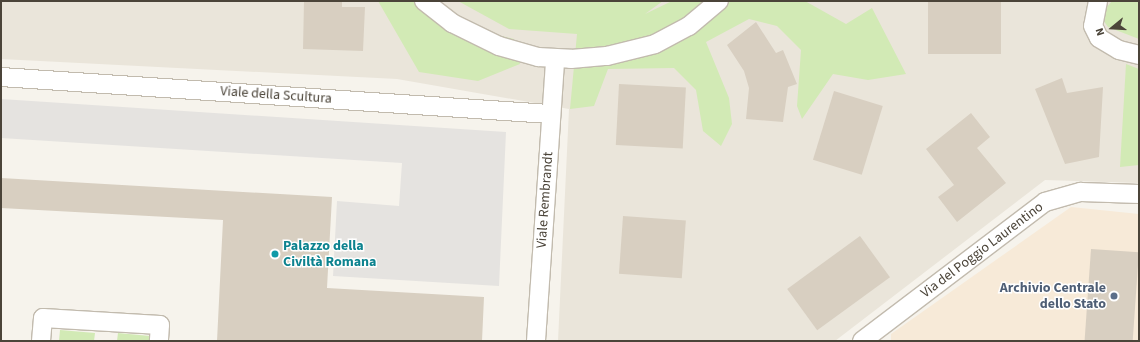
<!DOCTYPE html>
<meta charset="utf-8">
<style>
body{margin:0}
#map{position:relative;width:1140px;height:342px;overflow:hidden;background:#f6f3ec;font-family:"Source Sans 3",sans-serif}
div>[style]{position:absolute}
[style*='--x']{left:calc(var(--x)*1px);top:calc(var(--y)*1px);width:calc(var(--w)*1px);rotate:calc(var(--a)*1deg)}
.residential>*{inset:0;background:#eae5da}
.commercial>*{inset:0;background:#f7ead8}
.green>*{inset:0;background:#d2eab5}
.parking>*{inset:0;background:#e5e3e0}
.building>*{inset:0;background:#d8cfc1;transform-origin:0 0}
.roads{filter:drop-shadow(1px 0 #c2bbae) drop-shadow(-1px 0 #c2bbae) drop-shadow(0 1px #c2bbae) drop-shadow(0 -1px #c2bbae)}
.street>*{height:18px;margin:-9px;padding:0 9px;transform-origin:9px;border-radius:9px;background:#fff}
.dots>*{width:11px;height:11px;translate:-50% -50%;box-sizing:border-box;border:2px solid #fff;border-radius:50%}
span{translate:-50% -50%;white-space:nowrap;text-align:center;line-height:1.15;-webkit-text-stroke:3px #fff;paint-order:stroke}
.street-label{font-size:14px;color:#4b4439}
.culture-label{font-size:14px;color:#0d838f;font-weight:700}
.left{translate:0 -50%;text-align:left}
.service-label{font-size:14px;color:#4e5e75;font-weight:700}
.right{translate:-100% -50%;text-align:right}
.frame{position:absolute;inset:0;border:2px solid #4b4439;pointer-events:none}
.north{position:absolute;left:1092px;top:8px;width:40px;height:40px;-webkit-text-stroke:3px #fff;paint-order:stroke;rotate:252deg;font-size:11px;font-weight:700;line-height:16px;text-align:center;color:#4b4439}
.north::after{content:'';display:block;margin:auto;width:14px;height:18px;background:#4b4439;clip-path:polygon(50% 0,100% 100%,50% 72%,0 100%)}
</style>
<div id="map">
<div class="residential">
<div style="clip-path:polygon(1px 1px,1139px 1px,1139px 183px,1045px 180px,835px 341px,558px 341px,569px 109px,397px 79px,1px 59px)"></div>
</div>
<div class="commercial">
<div style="clip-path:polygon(1071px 207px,1139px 214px,1139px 341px,891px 341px,891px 334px)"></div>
</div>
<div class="green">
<div style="clip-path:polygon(378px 1px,440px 1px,468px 28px,514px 39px,520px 64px,478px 81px,419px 72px)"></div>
<div style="clip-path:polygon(458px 1px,663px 1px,645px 14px,672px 1px,805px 1px,846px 24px,872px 8px,906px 74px,868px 80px,833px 74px,802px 119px,797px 106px,801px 50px,777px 26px,749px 19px,706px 42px,729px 98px,732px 124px,721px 146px,703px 131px,696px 90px,674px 68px,608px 69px,594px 106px,570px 109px,577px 34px,509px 29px)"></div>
<div style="clip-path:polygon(1112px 1px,1139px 1px,1139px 39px,1108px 27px,1103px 20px,1106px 8px)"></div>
<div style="clip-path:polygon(1126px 64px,1139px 69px,1139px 165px,1120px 167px)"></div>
<div style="clip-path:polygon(60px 330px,95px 333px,94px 341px,59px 341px)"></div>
<div style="clip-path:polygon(118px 333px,150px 336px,150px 341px,117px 341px)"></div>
</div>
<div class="parking">
<div style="clip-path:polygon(1px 99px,506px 132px,499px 286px,333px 276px,337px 201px,399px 206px,402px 163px,1px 138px)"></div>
</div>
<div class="building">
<div style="clip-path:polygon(304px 1px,342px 1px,342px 7px,365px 7px,363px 51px,303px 49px)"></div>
<div style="left:928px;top:1px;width:73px;height:53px"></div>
<div style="clip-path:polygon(756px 22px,776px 53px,783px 50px,797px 84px,788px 87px,783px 122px,746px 119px,749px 88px,744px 71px,727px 45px)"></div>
<div style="clip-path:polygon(1062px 78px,1067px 93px,1103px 87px,1099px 157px,1065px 164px,1035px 89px)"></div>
<div style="left:619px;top:84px;width:67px;height:61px;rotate:3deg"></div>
<div style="left:834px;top:91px;width:51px;height:72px;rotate:17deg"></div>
<div style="clip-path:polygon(971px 113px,990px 137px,977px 148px,1006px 183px,957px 222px,938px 197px,954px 185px,926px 149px)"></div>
<div style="clip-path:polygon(1px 178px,332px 197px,327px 288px,484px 297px,482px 341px,217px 341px,223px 220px,1px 208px)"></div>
<div style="left:623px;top:216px;width:63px;height:58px;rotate:4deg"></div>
<div style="left:860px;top:236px;width:51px;height:90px;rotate:54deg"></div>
<div style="left:1091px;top:249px;width:48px;height:92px;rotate:4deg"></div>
</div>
<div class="roads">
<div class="street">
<div style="--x:424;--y:1;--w:36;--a:38"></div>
<div style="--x:452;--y:23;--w:52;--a:26.1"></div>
<div style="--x:499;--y:46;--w:41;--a:15.8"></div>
<div style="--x:538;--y:57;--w:33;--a:3"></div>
<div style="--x:571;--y:59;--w:36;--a:-5"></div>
<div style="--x:607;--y:56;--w:49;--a:-14"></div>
<div style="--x:655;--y:44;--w:38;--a:-28"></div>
<div style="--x:689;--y:26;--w:39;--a:-40"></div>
<div style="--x:1098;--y:1;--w:25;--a:101"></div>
<div style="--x:1093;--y:26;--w:13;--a:63"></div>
<div style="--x:1099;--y:38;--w:23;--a:31"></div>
<div style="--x:1119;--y:50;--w:21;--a:14"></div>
<div style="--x:1;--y:77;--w:550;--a:3.86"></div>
<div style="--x:41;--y:341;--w:23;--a:-85"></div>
<div style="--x:43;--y:318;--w:117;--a:3.4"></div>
<div style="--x:160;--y:325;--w:16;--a:94"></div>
<div style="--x:536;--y:341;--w:283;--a:-86.1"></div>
<div style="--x:862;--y:341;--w:230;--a:-37.2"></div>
<div style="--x:1045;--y:202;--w:37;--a:-16"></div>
<div style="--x:1081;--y:192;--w:58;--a:2"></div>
</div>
</div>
<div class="dots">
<div style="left:275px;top:254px;background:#0f9aa8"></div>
<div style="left:1114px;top:296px;background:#5c6f8a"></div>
</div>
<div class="street-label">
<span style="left:276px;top:95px;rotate:4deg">Viale della Scultura</span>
<span style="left:545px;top:200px;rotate:-86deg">Viale Rembrandt</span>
<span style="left:982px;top:250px;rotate:-37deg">Via del Poggio Laurentino</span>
</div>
<div class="culture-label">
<span class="left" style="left:283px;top:254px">Palazzo della<br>Civiltà Romana</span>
</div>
<div class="service-label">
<span class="right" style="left:1106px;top:296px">Archivio Centrale<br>dello Stato</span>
</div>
<div class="frame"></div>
<div class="north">N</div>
</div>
